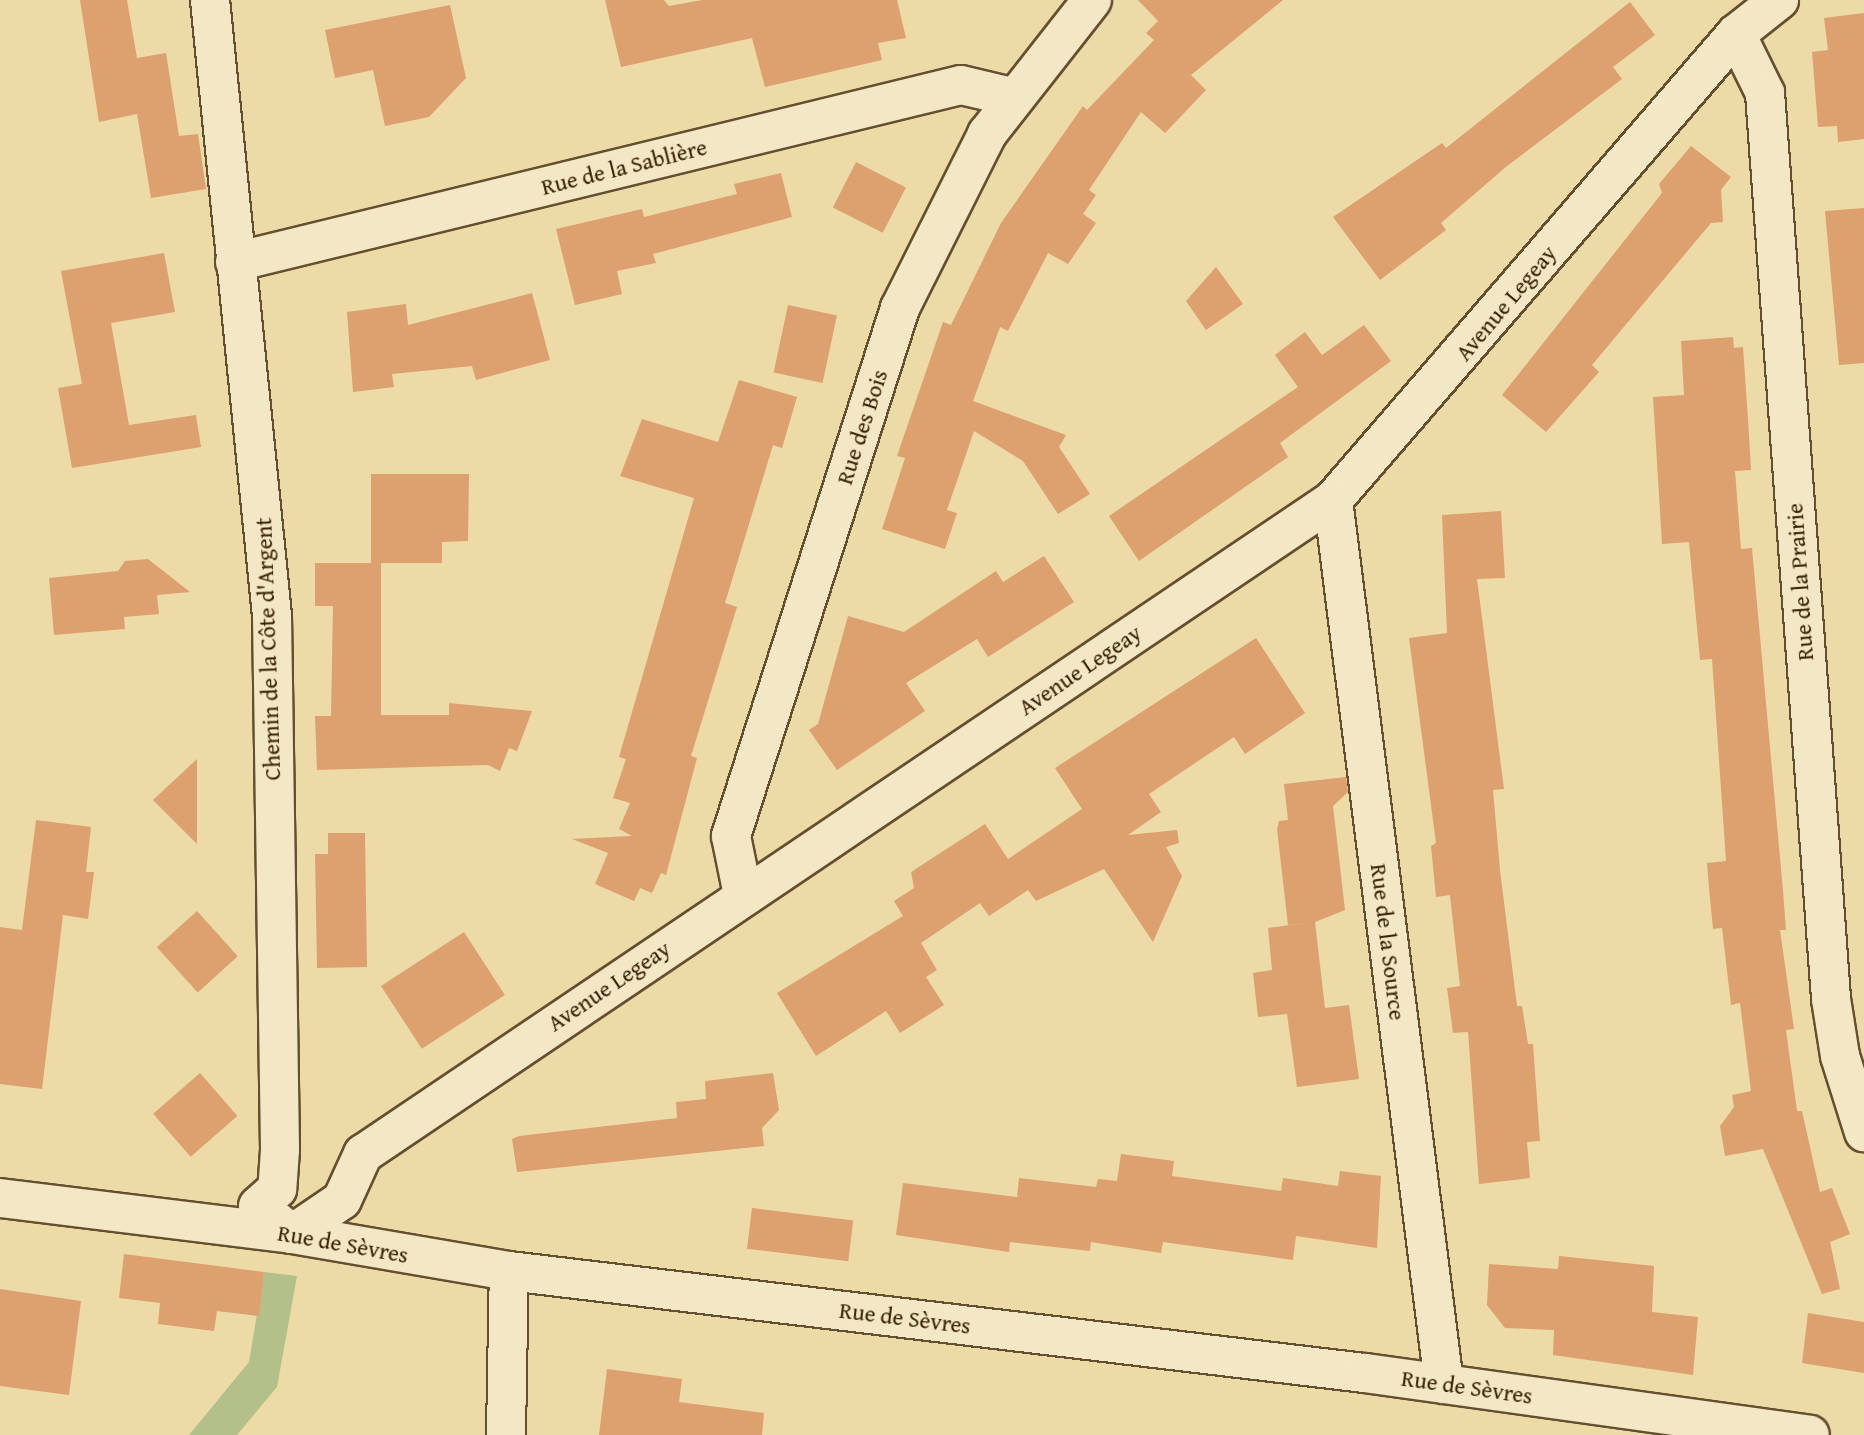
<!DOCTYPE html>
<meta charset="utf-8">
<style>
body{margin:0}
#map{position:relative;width:1864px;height:1435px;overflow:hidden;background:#ecdaa7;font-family:"Gentium Book Plus",serif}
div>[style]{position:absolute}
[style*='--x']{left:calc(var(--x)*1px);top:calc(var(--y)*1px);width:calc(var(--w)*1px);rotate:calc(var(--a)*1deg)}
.green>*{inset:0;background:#b4c089}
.building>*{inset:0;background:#dda06f;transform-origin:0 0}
.roads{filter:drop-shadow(2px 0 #644f2e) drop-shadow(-2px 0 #644f2e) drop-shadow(0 2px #644f2e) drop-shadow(0 -2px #644f2e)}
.street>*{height:38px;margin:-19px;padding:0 19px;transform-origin:19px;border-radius:19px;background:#f3e7c6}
.secondary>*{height:38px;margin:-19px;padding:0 19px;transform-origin:19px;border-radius:19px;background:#f3e7c6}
span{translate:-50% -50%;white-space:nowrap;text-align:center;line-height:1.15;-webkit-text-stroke:5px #f3e7c6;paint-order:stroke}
.street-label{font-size:23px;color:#372105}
</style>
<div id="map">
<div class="green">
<div style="clip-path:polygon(264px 1272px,297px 1276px,277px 1387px,237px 1435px,189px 1435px,249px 1362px)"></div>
</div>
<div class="building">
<div style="clip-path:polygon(80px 0,127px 0,137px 58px,166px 53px,179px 136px,198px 134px,206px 189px,151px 198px,137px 114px,99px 122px)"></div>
<div style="clip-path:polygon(605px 0,664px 0,669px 6px,702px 0,897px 0,906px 38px,878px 43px,882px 60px,765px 87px,752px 38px,621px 67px)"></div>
<div style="clip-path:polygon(1138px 0,1283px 0,1191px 75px,1206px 90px,1165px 133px,1141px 112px,1089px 190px,1096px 195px,1083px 214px,1096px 223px,1068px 264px,1048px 253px,1008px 331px,1000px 327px,973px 401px,1066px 435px,1059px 447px,1090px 494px,1058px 514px,1023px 461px,974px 431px,947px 510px,957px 513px,945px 549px,882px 529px,905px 458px,897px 456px,943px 322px,951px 325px,1001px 223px,1083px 106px,1087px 110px,1154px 40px,1146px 33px,1158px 21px)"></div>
<div style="clip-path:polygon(1630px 2px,1655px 35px,1613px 67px,1622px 79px,1507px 166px,1441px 223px,1446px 230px,1380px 280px,1333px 217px,1442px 143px,1446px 148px)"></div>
<div style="clip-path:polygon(450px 5px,466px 78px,429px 117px,385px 126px,373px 70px,335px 78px,325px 30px)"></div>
<div style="clip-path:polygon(1864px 13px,1864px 139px,1838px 142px,1837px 126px,1818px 127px,1812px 52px,1828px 50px,1824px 18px)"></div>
<div style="clip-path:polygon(1691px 146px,1731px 177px,1721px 190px,1723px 222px,1711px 223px,1592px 365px,1599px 372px,1546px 432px,1502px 395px,1662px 193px,1659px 184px)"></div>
<div style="left:856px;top:162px;width:56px;height:51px;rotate:27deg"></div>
<div style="clip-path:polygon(781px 173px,792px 217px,653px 254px,656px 263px,617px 271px,622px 294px,575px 305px,556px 229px,642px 209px,644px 217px,737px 194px,734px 184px)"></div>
<div style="clip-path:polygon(1864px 208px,1864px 363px,1839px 365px,1825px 211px)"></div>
<div style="clip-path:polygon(164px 253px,175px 312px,111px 323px,129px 425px,196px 415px,201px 447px,72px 468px,58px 388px,82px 384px,61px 271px)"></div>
<div style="clip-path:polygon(1216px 267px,1243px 304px,1206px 330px,1186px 301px)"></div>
<div style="clip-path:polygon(532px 293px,550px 360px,476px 380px,472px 366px,392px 374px,394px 387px,353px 392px,347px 312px,406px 304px,408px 325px)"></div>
<div style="left:788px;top:305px;width:50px;height:69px;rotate:12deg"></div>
<div style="clip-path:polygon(1364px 325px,1391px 361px,1280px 443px,1288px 457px,1139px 561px,1109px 516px,1298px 387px,1275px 355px,1305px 332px,1322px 355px)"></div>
<div style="clip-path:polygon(1733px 337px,1734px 348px,1743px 347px,1748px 419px,1751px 470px,1735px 471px,1741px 549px,1752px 548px,1783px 891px,1786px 930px,1780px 930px,1794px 1029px,1786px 1030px,1797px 1111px,1802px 1111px,1820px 1192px,1832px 1188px,1850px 1234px,1830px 1242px,1840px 1289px,1822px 1294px,1763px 1149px,1725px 1156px,1720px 1126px,1734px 1107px,1732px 1095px,1751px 1091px,1740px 1003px,1731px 1005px,1722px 928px,1713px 929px,1709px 888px,1707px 863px,1726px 861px,1712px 659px,1700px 660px,1689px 542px,1662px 544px,1653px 397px,1684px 395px,1681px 341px)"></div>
<div style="clip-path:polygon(739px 380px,797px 397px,782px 448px,773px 445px,725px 603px,737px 607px,691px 756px,697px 758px,666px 875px,661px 873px,652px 893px,640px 888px,634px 901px,595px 884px,608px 853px,572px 839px,632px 836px,619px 829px,630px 803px,613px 798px,626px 759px,619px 757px,694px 498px,620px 476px,642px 419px,718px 442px)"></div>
<div style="clip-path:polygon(371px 474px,469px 474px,468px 541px,442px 542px,442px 563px,371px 563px)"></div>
<div style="clip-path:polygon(1501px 511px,1505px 578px,1477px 579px,1504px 789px,1493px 790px,1500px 870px,1517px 1006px,1522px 1006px,1528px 1044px,1533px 1044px,1540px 1141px,1527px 1142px,1530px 1178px,1479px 1184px,1468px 1032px,1453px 1033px,1447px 988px,1460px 986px,1450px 895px,1436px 897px,1431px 846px,1436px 843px,1409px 638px,1447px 633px,1442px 515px)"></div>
<div style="clip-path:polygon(1044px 556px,1074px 602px,988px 657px,977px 639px,906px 683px,925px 711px,837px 770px,809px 730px,818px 724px,848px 616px,904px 632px,996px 571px,1003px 582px)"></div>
<div style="clip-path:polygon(148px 559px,190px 592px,157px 595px,159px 614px,124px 617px,125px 629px,54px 635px,49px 578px,118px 571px,125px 561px)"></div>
<div style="clip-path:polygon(315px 563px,381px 563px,381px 715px,449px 715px,449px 703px,532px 711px,517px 751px,509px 748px,500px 771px,488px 765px,317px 770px,315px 716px,331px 716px,333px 606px,315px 606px)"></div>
<div style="clip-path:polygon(1256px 638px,1305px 713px,1245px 754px,1234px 737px,1149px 794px,1161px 812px,1128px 835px,1177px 830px,1179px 843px,1166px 847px,1182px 876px,1153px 942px,1104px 869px,1036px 901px,1028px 890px,989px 916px,980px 903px,921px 943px,937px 970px,926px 977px,944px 1005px,900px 1033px,886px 1011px,816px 1056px,777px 993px,903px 916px,894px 901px,914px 888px,911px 872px,985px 824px,1008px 859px,1082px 809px,1055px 768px)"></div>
<div style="clip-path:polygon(197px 759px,197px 844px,153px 800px)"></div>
<div style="clip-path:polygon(1346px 777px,1348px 792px,1333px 806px,1345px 910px,1315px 922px,1325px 1008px,1349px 1005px,1359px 1079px,1297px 1087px,1287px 1014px,1258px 1017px,1253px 973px,1272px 970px,1268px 928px,1312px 922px,1288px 925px,1277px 829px,1279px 821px,1288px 820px,1284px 784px)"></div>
<div style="clip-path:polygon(36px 820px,91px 827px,86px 872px,94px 872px,88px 919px,63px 915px,42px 1089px,0 1084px,0 927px,22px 930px)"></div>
<div style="clip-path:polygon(328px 833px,365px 833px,367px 967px,317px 968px,315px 854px,328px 854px)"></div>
<div style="left:197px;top:911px;width:61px;height:54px;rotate:48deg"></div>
<div style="left:464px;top:932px;width:75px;height:99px;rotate:57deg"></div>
<div style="left:200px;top:1073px;width:57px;height:62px;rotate:49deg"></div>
<div style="clip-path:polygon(773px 1073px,779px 1110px,762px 1128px,764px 1146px,517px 1172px,512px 1139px,519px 1136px,677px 1118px,676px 1102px,706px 1099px,705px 1081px)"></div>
<div style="clip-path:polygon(1121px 1154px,1174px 1161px,1172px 1176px,1281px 1191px,1283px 1178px,1338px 1186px,1340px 1171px,1381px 1176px,1377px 1248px,1296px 1236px,1293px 1260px,1163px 1242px,1161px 1253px,1091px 1242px,1090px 1251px,1010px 1242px,1009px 1252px,896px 1235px,903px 1183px,1017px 1197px,1019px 1178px,1096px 1187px,1098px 1179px,1117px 1181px)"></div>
<div style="left:752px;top:1208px;width:102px;height:41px;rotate:7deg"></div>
<div style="clip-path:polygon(124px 1254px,264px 1272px,259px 1316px,217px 1311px,214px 1331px,158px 1324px,160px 1303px,119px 1298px)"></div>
<div style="clip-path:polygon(1559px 1256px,1654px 1266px,1652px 1312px,1698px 1317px,1693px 1375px,1553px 1355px,1554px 1330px,1505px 1328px,1487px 1305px,1489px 1264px,1558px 1269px)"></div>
<div style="clip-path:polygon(0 1289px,81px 1301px,69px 1395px,0 1386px)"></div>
<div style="clip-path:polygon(1808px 1313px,1864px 1322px,1864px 1373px,1802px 1363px)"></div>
<div style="clip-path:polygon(607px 1369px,682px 1379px,679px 1402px,764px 1413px,762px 1435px,599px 1435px)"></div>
</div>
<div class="roads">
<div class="street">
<div style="--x:210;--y:0;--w:619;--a:84.25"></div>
<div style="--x:272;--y:616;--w:534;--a:89.14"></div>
<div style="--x:280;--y:1150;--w:39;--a:94"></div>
<div style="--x:277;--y:1189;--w:25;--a:138"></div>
<div style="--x:258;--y:1206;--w:44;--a:39.5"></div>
<div style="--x:292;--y:1234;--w:60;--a:-34.2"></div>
<div style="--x:342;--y:1200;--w:51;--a:-65.5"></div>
<div style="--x:363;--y:1154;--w:1170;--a:-33.99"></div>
<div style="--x:1333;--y:500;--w:616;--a:-49.15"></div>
<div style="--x:1736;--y:34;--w:55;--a:-38.3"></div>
<div style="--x:1736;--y:34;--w:66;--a:63.8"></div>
<div style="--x:1765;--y:93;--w:908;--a:85.83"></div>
<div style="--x:1831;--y:999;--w:58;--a:81"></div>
<div style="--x:1840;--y:1056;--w:80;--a:72.5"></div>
<div style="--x:235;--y:262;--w:747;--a:-13.7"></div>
<div style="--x:961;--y:85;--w:52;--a:13.2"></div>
<div style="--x:1333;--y:500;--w:891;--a:82.84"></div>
<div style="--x:743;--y:895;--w:60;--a:-101.5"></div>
<div style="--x:731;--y:836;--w:554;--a:-72.25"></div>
<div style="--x:900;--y:308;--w:195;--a:-63.4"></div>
<div style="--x:987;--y:134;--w:170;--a:-51.9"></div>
<div style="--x:506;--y:1435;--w:164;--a:-89"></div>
</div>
<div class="secondary">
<div style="--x:0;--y:1198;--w:294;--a:7"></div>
<div style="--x:292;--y:1234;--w:220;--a:9.7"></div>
<div style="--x:509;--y:1271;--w:862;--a:6.8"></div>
<div style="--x:1365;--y:1373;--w:449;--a:7.9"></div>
</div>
</div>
<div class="street-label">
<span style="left:624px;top:167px;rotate:-14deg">Rue de la Sablière</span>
<span style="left:1506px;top:303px;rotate:-50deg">Avenue Legeay</span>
<span style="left:862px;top:427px;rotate:-72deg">Rue des Bois</span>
<span style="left:1800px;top:582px;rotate:-94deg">Rue de la Prairie</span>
<span style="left:268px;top:649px;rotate:-92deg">Chemin de la Côte d'Argent</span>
<span style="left:1080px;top:670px;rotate:-34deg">Avenue Legeay</span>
<span style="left:1388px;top:942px;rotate:83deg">Rue de la Source</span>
<span style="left:609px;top:986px;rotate:-34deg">Avenue Legeay</span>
<span style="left:343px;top:1244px;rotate:10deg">Rue de Sèvres</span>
<span style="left:905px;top:1318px;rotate:7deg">Rue de Sèvres</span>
<span style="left:1467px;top:1387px;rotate:8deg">Rue de Sèvres</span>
</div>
</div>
